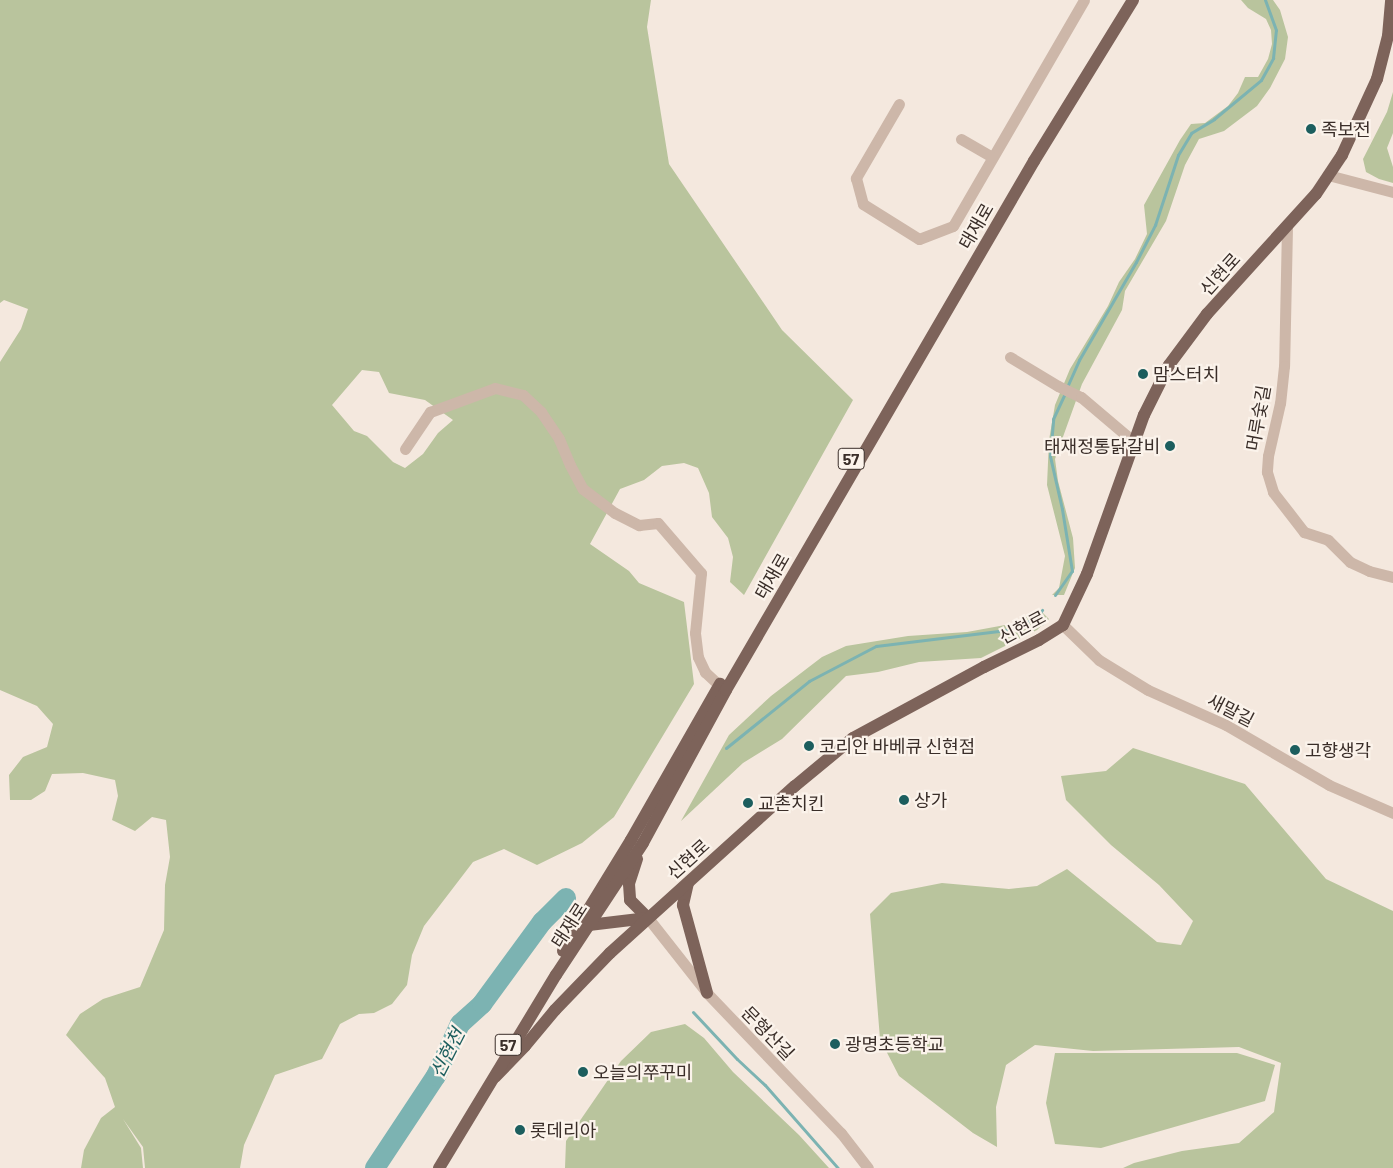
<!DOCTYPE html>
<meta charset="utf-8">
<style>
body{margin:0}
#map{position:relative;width:1393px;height:1168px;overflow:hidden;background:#f4e8de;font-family:Barlow,"Noto Sans KR",sans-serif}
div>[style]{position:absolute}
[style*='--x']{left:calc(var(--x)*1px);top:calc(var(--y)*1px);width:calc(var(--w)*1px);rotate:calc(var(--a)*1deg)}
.green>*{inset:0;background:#b9c49d}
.stream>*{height:3px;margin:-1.5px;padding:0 1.5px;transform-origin:1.5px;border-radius:1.5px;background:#7cb3b2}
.river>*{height:20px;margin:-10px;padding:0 10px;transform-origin:10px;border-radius:10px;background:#7cb3b2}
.minor>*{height:11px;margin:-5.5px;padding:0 5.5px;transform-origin:5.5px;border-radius:5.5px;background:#cdb7a9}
.major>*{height:12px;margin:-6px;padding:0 6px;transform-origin:6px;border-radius:6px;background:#7d635a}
.dots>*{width:14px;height:14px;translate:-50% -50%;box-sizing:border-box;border:2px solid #fbf3eb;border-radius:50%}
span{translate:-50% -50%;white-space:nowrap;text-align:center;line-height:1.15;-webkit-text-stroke:4.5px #fbf3eb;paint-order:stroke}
.shield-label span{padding:1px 4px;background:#fbf3eb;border:1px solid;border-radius:4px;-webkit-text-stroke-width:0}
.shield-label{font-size:16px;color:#3a2e29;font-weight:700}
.poi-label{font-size:18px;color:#3a2e29}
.left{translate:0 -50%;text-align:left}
.right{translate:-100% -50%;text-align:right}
.street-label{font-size:18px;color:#3a2e29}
.water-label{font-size:19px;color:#1c5e5e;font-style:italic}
</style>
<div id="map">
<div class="green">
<div style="clip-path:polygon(evenodd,0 0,651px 0,647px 27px,669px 164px,782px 330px,853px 400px,744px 595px,730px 582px,733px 557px,728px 538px,712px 517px,709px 493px,698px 468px,684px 463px,662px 466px,644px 480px,620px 489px,590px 544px,629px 571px,639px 583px,684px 602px,694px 684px,614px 817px,582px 843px,537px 865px,504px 849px,473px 862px,424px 926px,412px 955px,407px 985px,392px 1004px,374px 1013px,359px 1014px,340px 1024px,322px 1059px,275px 1075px,244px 1145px,240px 1168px,145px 1168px,143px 1147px,123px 1119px,141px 1148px,143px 1168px,81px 1168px,84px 1150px,101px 1118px,115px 1107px,105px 1078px,66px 1035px,80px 1014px,103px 999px,140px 987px,164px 930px,165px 885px,170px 857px,166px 820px,152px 817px,135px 831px,112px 820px,118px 796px,115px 780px,83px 773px,52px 774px,45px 791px,31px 800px,10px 800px,9px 775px,23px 757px,47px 747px,53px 724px,37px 706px,0 690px,0 362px,21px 329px,28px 309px,4px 300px,0 303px,0 0,362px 370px,379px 372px,389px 393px,425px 400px,453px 420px,438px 433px,423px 454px,405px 468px,393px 462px,367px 436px,354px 431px,332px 405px,362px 370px)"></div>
<div style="clip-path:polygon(1241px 0,1273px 0,1280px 10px,1288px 37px,1285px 59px,1270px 88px,1257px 106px,1224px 131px,1199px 139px,1185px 165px,1166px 221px,1125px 291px,1122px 310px,1082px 384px,1055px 459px,1058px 481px,1073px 538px,1075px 568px,1064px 595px,1052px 595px,1059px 588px,1065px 556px,1047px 485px,1049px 440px,1055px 405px,1070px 369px,1108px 306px,1119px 282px,1135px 259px,1147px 234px,1144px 205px,1180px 140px,1191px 124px,1205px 123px,1228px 106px,1238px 93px,1245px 77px,1258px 77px,1268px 59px,1272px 44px,1271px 30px,1266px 19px,1248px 8px)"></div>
<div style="clip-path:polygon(1393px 92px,1393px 133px,1387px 148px,1393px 167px,1393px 183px,1379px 179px,1366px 172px,1363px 159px,1387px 112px)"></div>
<div style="clip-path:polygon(1039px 609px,1049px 619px,1037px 630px,981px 658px,919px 662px,878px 672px,846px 676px,782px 739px,743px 763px,681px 821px,729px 735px,771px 696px,822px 657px,846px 646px,908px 636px,967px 632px,1016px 623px)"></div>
<div style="clip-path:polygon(1133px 748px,1245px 784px,1326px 879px,1393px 911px,1393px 1168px,1123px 1168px,1134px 1163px,1182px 1151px,1239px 1143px,1274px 1112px,1281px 1063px,1239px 1047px,1093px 1051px,1035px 1045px,1006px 1065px,996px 1107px,997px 1147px,973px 1133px,899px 1076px,880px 1039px,870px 914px,891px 893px,942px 883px,1009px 889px,1037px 886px,1067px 869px,1157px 942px,1181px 945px,1193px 921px,1159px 885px,1111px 845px,1066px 800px,1061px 776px,1106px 771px)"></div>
<div style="clip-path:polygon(685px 1024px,704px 1038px,733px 1072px,799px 1135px,829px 1168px,565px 1168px,566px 1141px,621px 1061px,651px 1032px)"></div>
<div style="clip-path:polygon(1055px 1053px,1237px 1053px,1275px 1065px,1265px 1101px,1101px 1148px,1055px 1144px,1046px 1103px)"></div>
</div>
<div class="stream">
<div style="--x:1067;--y:387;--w:30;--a:-66"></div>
<div style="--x:1079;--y:360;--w:113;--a:-59.8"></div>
<div style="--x:1136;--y:262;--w:42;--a:-62.8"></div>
<div style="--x:1155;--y:225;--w:74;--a:-71.8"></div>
<div style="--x:1178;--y:155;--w:26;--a:-59"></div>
<div style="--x:1191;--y:133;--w:27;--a:-31"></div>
<div style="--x:1214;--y:119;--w:61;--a:-39.7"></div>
<div style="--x:1261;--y:80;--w:25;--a:-61"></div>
<div style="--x:1273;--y:58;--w:28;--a:-84"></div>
<div style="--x:1276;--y:30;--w:32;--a:-110"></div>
<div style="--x:1055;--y:595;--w:29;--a:-55"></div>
<div style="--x:1072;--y:571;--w:63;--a:-99.2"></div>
<div style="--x:1062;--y:509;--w:54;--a:-102.8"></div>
<div style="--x:1050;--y:456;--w:37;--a:-85"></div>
<div style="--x:1053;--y:419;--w:29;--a:-65"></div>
<div style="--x:1037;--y:616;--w:9;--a:54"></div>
<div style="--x:726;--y:748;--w:107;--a:-38.9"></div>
<div style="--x:809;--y:681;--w:76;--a:-27.6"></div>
<div style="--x:876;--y:646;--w:140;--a:-7"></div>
<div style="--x:1015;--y:629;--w:26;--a:-31"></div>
<div style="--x:1037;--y:616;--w:8;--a:-50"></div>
<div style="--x:693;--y:1012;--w:64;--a:46.9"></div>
<div style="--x:737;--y:1059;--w:38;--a:43"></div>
<div style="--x:765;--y:1085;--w:111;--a:48.7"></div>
</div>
<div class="river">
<div style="--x:375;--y:1168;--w:110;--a:-56.5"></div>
<div style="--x:436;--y:1076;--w:57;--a:-65.2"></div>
<div style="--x:460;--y:1024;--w:30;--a:-42"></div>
<div style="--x:482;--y:1004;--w:102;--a:-53.8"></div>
<div style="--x:542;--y:922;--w:34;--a:-45"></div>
</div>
<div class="minor">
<div style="--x:899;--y:104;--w:86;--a:120.2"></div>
<div style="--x:856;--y:178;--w:27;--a:75"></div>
<div style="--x:863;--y:204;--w:66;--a:32"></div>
<div style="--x:919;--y:239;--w:36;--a:-21"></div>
<div style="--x:953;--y:226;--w:261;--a:-59.9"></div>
<div style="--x:961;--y:139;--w:36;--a:30"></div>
<div style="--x:1328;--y:175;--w:67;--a:14.7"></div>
<div style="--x:1287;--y:227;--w:139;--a:91.2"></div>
<div style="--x:1284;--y:366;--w:37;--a:96"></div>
<div style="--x:1280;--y:403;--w:54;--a:102.8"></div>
<div style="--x:1268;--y:456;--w:16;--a:94"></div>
<div style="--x:1267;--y:472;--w:21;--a:73"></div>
<div style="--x:1273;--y:492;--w:51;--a:52.2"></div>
<div style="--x:1304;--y:532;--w:25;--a:18"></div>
<div style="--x:1328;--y:540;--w:31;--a:45"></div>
<div style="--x:1350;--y:562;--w:21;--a:25"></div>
<div style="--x:1369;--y:571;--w:25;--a:14"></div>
<div style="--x:1010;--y:357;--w:56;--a:31.1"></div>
<div style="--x:1058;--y:386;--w:25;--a:26"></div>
<div style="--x:1081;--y:397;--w:70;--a:40.3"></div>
<div style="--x:405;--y:449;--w:45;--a:-56"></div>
<div style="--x:430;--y:412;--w:69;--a:-20.3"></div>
<div style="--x:495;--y:388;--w:29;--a:14"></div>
<div style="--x:523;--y:395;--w:25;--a:43"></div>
<div style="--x:541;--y:412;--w:32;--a:56"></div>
<div style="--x:559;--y:439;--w:28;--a:67"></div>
<div style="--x:570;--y:465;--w:27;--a:62"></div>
<div style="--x:583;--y:489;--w:40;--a:37"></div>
<div style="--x:615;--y:513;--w:27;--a:27"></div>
<div style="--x:639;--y:525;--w:19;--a:-6"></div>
<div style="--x:658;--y:523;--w:66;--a:49.3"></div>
<div style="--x:701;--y:573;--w:60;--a:95.7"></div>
<div style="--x:695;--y:633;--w:24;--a:83"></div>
<div style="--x:698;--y:657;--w:17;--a:65"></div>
<div style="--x:705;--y:672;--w:19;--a:43"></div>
<div style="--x:1063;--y:625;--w:50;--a:44.2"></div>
<div style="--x:1099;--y:660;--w:57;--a:31.5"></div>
<div style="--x:1148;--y:690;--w:85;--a:24.2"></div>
<div style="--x:1226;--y:725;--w:119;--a:30.2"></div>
<div style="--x:1329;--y:785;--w:70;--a:23.6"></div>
<div style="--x:648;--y:918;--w:95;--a:51.8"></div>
<div style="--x:707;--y:993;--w:194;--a:46.3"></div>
<div style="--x:841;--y:1133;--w:44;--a:52.4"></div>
</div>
<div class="major">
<div style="--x:637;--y:859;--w:26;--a:108"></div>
<div style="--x:629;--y:884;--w:16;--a:86"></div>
<div style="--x:630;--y:900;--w:25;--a:45"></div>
<div style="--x:688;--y:883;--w:23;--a:103"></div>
<div style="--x:683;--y:905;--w:91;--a:74.7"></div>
<div style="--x:585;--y:922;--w:5;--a:37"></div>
<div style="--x:589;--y:925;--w:59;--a:-6.8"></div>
<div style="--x:563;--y:951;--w:130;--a:-58.5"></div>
<div style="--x:631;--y:840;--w:180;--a:-60.3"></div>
<div style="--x:495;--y:1077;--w:43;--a:-45.9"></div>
<div style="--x:525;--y:1046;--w:47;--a:-50.2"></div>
<div style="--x:555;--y:1010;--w:79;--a:-46"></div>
<div style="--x:610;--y:953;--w:249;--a:-42.1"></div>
<div style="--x:795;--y:786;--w:75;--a:-39.6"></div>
<div style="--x:853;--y:738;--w:149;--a:-28.5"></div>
<div style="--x:984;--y:667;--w:61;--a:-26.1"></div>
<div style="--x:1039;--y:640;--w:28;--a:-32"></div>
<div style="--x:1063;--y:625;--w:56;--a:-64.8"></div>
<div style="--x:1087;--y:574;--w:169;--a:-70.3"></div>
<div style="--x:1144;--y:415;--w:56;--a:-63.4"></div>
<div style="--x:1169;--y:365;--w:64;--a:-53.3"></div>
<div style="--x:1207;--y:314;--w:162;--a:-47.8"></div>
<div style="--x:1316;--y:194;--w:47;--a:-56.3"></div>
<div style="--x:1342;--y:155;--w:84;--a:-65.3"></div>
<div style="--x:1377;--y:79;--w:44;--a:-75.7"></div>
<div style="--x:1388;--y:36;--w:36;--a:-85"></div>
<div style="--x:439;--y:1168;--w:226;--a:-58.8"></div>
<div style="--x:556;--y:975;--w:158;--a:-56.6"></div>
<div style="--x:643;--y:843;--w:174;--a:-61.5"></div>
<div style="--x:726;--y:690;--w:612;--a:-59.79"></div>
<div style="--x:1034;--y:161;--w:189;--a:-58.4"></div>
</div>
<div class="dots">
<div style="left:1311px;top:129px;background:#1c5e5e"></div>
<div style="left:1143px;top:374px;background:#1c5e5e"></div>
<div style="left:1170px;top:446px;background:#1c5e5e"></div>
<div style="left:809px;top:746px;background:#1c5e5e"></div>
<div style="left:1295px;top:750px;background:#1c5e5e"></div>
<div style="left:904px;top:800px;background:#1c5e5e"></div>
<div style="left:748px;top:803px;background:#1c5e5e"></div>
<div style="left:835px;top:1044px;background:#1c5e5e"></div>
<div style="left:583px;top:1072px;background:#1c5e5e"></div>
<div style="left:520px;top:1130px;background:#1c5e5e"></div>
</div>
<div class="shield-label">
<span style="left:851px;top:459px">57</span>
<span style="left:508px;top:1045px">57</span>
</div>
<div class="poi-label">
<span class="left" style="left:1321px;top:129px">족보전</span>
<span class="left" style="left:1153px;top:374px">맘스터치</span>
<span class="right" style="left:1160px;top:446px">태재정통닭갈비</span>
<span class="left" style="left:819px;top:746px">코리안 바베큐 신현점</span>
<span class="left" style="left:1305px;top:750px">고향생각</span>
<span class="left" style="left:914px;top:800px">상가</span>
<span class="left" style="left:758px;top:803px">교촌치킨</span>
<span class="left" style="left:845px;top:1044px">광명초등학교</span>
<span class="left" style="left:593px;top:1072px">오늘의쭈꾸미</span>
<span class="left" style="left:530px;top:1130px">롯데리아</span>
</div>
<div class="street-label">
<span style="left:976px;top:226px;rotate:-60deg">태재로</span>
<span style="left:1220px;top:274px;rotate:-48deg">신현로</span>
<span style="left:1258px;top:418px;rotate:-80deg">머루숯길</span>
<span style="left:772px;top:576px;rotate:-60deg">태재로</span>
<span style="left:1022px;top:627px;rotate:-28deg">신현로</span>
<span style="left:1231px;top:710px;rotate:27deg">새말길</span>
<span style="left:688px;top:859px;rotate:-42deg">신현로</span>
<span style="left:569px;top:925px;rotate:-57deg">태재로</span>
<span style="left:768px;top:1033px;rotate:46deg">문형산길</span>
</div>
<div class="water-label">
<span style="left:447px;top:1053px;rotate:-63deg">신현천</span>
</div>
</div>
